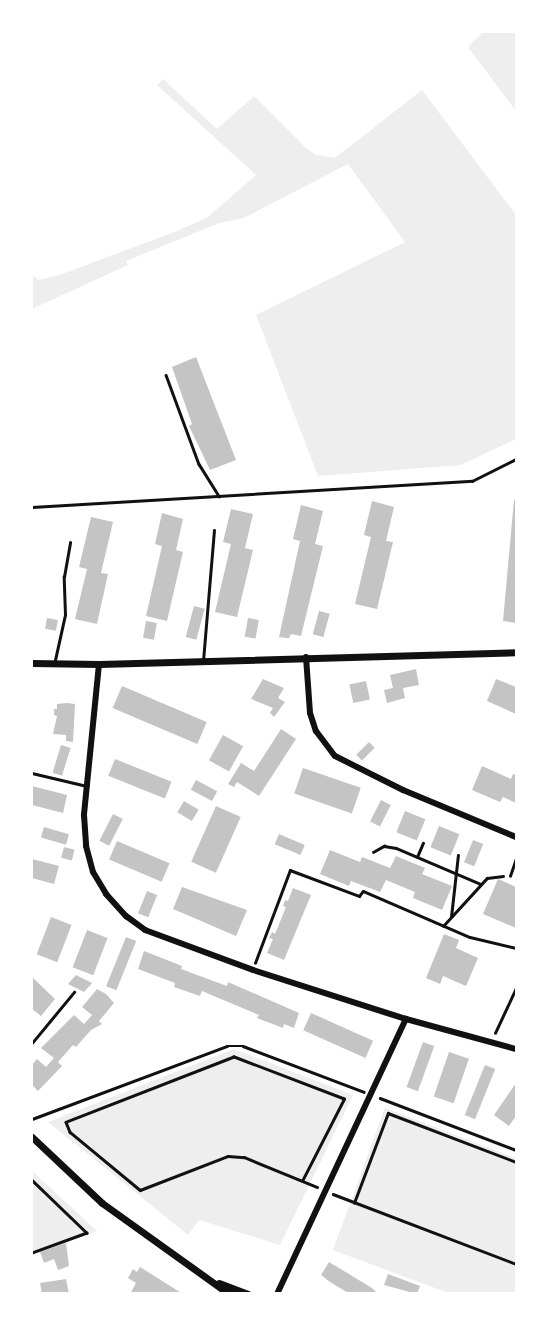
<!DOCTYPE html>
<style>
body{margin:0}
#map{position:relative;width:548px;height:1325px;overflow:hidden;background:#fff;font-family:"Times New Roman",serif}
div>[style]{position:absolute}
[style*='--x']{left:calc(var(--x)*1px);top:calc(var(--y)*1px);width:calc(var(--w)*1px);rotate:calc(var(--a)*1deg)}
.green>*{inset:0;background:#eee}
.building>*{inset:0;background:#c4c4c4;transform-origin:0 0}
.path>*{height:2.5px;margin:-1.25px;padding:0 1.25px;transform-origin:1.25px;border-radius:1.25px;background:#111}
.service>*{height:2.5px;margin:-1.25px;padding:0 1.25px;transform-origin:1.25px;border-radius:1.25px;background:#111}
.minor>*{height:6px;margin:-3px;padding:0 3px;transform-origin:3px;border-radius:3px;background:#111}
.tertiary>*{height:7px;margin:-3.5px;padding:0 3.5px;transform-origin:3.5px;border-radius:3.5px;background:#111}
span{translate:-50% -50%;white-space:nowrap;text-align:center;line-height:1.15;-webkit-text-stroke:6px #fff;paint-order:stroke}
.frame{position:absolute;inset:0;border:33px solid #fff;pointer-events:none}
</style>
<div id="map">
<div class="green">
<div style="clip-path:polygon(483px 32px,516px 32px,516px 111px,468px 47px)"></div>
<div style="clip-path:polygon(163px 79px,217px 129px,254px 96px,306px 148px,316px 155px,335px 158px,422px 90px,516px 215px,516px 439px,461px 465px,318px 476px,256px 315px,405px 242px,348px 164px,244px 218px,219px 223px,126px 261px,128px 265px,32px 309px,32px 275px,39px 280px,62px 274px,177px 231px,208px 217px,256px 175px,157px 85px)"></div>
<div style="clip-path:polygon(234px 1049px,353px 1095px,280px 1245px,199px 1220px,188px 1235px,48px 1122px)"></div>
<div style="clip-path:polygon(385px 1108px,516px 1158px,516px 1293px,448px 1293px,333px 1250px)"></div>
<div style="clip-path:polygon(32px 1171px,97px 1231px,32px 1255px)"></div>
</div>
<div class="building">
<div style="clip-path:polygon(196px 357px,236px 460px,210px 470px,189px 426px,192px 424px,172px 367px)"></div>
<div style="clip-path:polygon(516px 499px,516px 623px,503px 621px,514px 500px)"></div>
<div style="clip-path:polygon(372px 501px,394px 507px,386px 541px,393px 542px,377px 609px,355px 604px,371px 537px,364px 535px)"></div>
<div style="clip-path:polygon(301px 505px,323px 511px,315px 544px,323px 546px,301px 636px,291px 634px,289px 638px,286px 638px,279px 637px,300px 541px,293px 539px)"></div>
<div style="clip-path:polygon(231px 509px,253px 514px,245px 548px,253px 550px,237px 617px,215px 612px,231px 544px,223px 542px)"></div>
<div style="clip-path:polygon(162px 513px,183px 519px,176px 550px,183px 552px,167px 621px,146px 616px,162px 546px,155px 544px)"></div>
<div style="clip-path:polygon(91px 517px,113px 522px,101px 573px,108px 574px,97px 624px,75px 619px,87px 569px,79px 567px)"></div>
<div style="left:194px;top:606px;width:11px;height:32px;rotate:15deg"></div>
<div style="left:319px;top:611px;width:11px;height:24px;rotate:15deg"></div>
<div style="left:47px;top:618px;width:11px;height:11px;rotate:10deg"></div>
<div style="left:248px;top:618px;width:11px;height:19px;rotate:10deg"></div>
<div style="left:146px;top:621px;width:11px;height:17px;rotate:10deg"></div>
<div style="clip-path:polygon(416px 669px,419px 685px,403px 688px,405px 698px,387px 703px,384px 690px,393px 688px,390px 675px)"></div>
<div style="clip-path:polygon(263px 679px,284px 688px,278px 698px,285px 702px,274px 717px,270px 713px,273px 708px,251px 699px)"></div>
<div style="clip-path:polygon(496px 679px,516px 687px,516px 714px,487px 701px)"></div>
<div style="left:366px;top:681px;width:19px;height:17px;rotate:78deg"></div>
<div style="left:122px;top:686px;width:92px;height:24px;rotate:23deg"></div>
<div style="clip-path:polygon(67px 703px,75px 704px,73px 742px,66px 741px,66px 735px,53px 734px,57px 716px,54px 715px,54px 709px,57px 709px,57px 704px)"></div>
<div style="clip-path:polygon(281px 729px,296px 739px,259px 796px,237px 782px,234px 787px,228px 784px,241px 763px,254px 771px)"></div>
<div style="left:223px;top:735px;width:23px;height:29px;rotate:29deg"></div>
<div style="left:369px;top:742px;width:8px;height:18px;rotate:45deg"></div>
<div style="left:61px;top:745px;width:10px;height:29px;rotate:17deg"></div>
<div style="left:115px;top:759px;width:61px;height:18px;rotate:22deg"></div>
<div style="clip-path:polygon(482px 766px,511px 779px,513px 774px,516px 775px,516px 803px,503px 797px,500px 802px,472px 790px)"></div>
<div style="left:303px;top:768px;width:61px;height:27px;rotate:19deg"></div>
<div style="left:196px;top:780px;width:24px;height:11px;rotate:28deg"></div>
<div style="clip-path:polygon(32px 786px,67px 795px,63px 813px,32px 805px)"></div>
<div style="left:381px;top:800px;width:11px;height:24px;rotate:27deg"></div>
<div style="left:184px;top:801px;width:17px;height:13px;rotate:31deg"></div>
<div style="left:216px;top:806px;width:27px;height:61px;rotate:24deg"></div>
<div style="left:405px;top:811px;width:22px;height:23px;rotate:22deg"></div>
<div style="left:113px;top:814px;width:11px;height:30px;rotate:27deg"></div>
<div style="left:439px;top:826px;width:22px;height:23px;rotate:22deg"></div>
<div style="left:44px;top:827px;width:26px;height:11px;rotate:16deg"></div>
<div style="left:279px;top:834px;width:28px;height:11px;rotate:23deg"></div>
<div style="left:473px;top:840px;width:11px;height:24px;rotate:22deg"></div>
<div style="left:117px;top:841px;width:57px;height:20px;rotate:23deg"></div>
<div style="left:64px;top:847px;width:11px;height:11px;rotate:15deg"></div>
<div style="clip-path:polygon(330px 850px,360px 862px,362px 857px,390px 868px,396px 856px,425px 868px,422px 874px,452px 886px,442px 910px,413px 898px,415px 892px,386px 880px,380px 892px,351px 881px,349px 886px,320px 874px)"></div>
<div style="clip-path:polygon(32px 859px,59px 866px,54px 884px,32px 878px)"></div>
<div style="clip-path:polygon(498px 879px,516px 887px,516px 928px,483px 914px)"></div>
<div style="clip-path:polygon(182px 887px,247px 910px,236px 936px,173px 909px)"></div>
<div style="clip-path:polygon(293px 888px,311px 895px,284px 960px,267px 953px,273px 939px,269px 938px,272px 932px,275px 934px,286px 907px,283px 906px,285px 900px,288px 901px)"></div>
<div style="left:147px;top:891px;width:11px;height:24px;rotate:22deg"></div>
<div style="left:51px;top:917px;width:22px;height:40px;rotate:21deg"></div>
<div style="left:87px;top:930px;width:22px;height:40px;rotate:21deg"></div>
<div style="clip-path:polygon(444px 934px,459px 940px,456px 948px,478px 958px,466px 986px,443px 976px,440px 984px,426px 978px)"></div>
<div style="left:126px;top:937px;width:11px;height:53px;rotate:22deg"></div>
<div style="clip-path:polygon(144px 951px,182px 966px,181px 969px,227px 986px,228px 982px,299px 1013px,294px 1028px,284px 1024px,283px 1028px,257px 1018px,259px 1015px,202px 991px,200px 996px,174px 987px,175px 983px,138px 969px)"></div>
<div style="clip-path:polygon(76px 975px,92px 983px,84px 992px,68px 984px)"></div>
<div style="clip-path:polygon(32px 977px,55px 999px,41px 1016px,32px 1009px)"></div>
<div style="clip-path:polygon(97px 989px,106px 994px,114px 1003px,99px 1021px,102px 1024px,91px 1030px,76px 1047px,73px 1045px,58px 1062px,62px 1066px,38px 1091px,32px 1085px,32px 1065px,37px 1059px,46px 1067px,54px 1058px,41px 1048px,74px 1015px,84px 1024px,92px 1015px,82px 1007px)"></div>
<div style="left:311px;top:1013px;width:68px;height:19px;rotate:24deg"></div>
<div style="left:423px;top:1042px;width:12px;height:48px;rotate:20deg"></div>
<div style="left:449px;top:1052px;width:21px;height:47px;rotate:19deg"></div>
<div style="left:485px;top:1065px;width:11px;height:54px;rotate:22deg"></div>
<div style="clip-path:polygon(516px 1083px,516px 1116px,509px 1126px,494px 1115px)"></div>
<div style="clip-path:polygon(66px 1243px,69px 1266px,58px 1270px,54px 1259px,44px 1263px,40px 1252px)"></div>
<div style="clip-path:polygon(329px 1262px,372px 1288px,378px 1294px,350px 1294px,330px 1282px,321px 1275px)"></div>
<div style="clip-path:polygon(140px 1267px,183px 1294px,130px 1294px,136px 1283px,128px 1278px,133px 1269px,137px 1272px)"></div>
<div style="clip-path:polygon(388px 1274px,420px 1286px,417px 1294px,384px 1285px)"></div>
<div style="clip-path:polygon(66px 1279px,69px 1294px,42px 1294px,40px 1283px)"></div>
</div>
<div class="path">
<div style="--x:166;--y:375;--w:95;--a:69.7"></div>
<div style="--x:199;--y:464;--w:38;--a:58"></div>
<div style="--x:32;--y:507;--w:441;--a:-3.4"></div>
<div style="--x:472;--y:481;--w:49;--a:-26.6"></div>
<div style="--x:373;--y:852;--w:13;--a:-29"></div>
<div style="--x:384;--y:846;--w:12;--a:9"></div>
<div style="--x:396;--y:848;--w:92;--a:23"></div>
<div style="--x:417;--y:857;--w:15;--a:-67"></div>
<div style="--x:451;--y:917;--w:62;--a:-83.6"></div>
<div style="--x:443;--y:926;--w:65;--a:-47.5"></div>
<div style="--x:487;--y:878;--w:16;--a:-7"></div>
<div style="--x:255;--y:963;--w:99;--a:-69.4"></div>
<div style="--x:290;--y:870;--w:74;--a:20.6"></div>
<div style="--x:359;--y:896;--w:6;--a:-51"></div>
<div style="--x:363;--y:891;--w:116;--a:23.3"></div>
<div style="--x:470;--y:937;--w:47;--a:13.4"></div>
<div style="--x:495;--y:1033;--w:50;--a:-65"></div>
<div style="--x:380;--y:1098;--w:146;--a:20.9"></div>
<div style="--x:32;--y:1119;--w:208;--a:-20.5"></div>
<div style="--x:227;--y:1046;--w:16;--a:0"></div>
<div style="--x:243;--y:1046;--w:129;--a:20.8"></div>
<div style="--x:32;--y:1180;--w:76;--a:43.9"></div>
<div style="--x:87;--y:1233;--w:59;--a:160"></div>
<div style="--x:302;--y:1181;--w:92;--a:-62.9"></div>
<div style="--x:344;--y:1099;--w:118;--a:-159.1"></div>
<div style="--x:234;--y:1057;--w:180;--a:158.8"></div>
<div style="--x:66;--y:1122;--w:11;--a:68"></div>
<div style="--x:70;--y:1132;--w:91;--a:39.6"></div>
<div style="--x:140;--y:1190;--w:94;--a:-21.1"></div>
<div style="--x:228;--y:1156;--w:16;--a:4"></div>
<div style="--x:244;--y:1157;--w:79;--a:22.3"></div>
<div style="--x:333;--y:1194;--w:196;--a:20.9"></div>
<div style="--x:354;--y:1203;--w:96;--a:-69.3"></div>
<div style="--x:388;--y:1113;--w:137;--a:20.9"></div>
</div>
<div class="service">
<div style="--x:55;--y:660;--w:46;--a:-77.5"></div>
<div style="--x:65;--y:615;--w:38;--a:-92"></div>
<div style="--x:64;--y:577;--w:35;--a:-80"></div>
<div style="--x:203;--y:661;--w:131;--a:-85.2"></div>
<div style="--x:32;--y:773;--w:57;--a:13.3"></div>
<div style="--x:510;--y:876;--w:18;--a:-71"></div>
<div style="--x:32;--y:1043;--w:66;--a:-50.5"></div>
</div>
<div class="minor">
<div style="--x:306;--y:657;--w:56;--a:85.9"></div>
<div style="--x:310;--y:713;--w:19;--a:72"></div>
<div style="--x:316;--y:731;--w:31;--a:53"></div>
<div style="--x:335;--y:756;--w:76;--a:26.6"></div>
<div style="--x:403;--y:790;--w:122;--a:22.6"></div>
<div style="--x:99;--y:664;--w:152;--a:95.7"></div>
<div style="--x:84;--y:815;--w:31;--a:86"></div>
<div style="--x:86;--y:846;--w:27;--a:75"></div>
<div style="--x:93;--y:872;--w:26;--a:59"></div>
<div style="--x:106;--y:894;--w:30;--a:48"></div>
<div style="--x:126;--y:916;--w:24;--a:36"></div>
<div style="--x:145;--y:930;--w:115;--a:20.3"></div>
<div style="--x:253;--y:970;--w:161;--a:17.8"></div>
<div style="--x:406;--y:1019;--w:114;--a:15.3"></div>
<div style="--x:277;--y:1294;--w:304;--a:-64.9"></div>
</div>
<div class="tertiary">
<div style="--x:32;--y:663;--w:67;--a:0.9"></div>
<div style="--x:99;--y:664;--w:417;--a:-1.6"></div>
<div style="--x:32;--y:1137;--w:96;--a:43.3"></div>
<div style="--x:102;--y:1203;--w:156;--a:35.6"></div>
<div style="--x:219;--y:1283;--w:31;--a:21"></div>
</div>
<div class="frame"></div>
</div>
